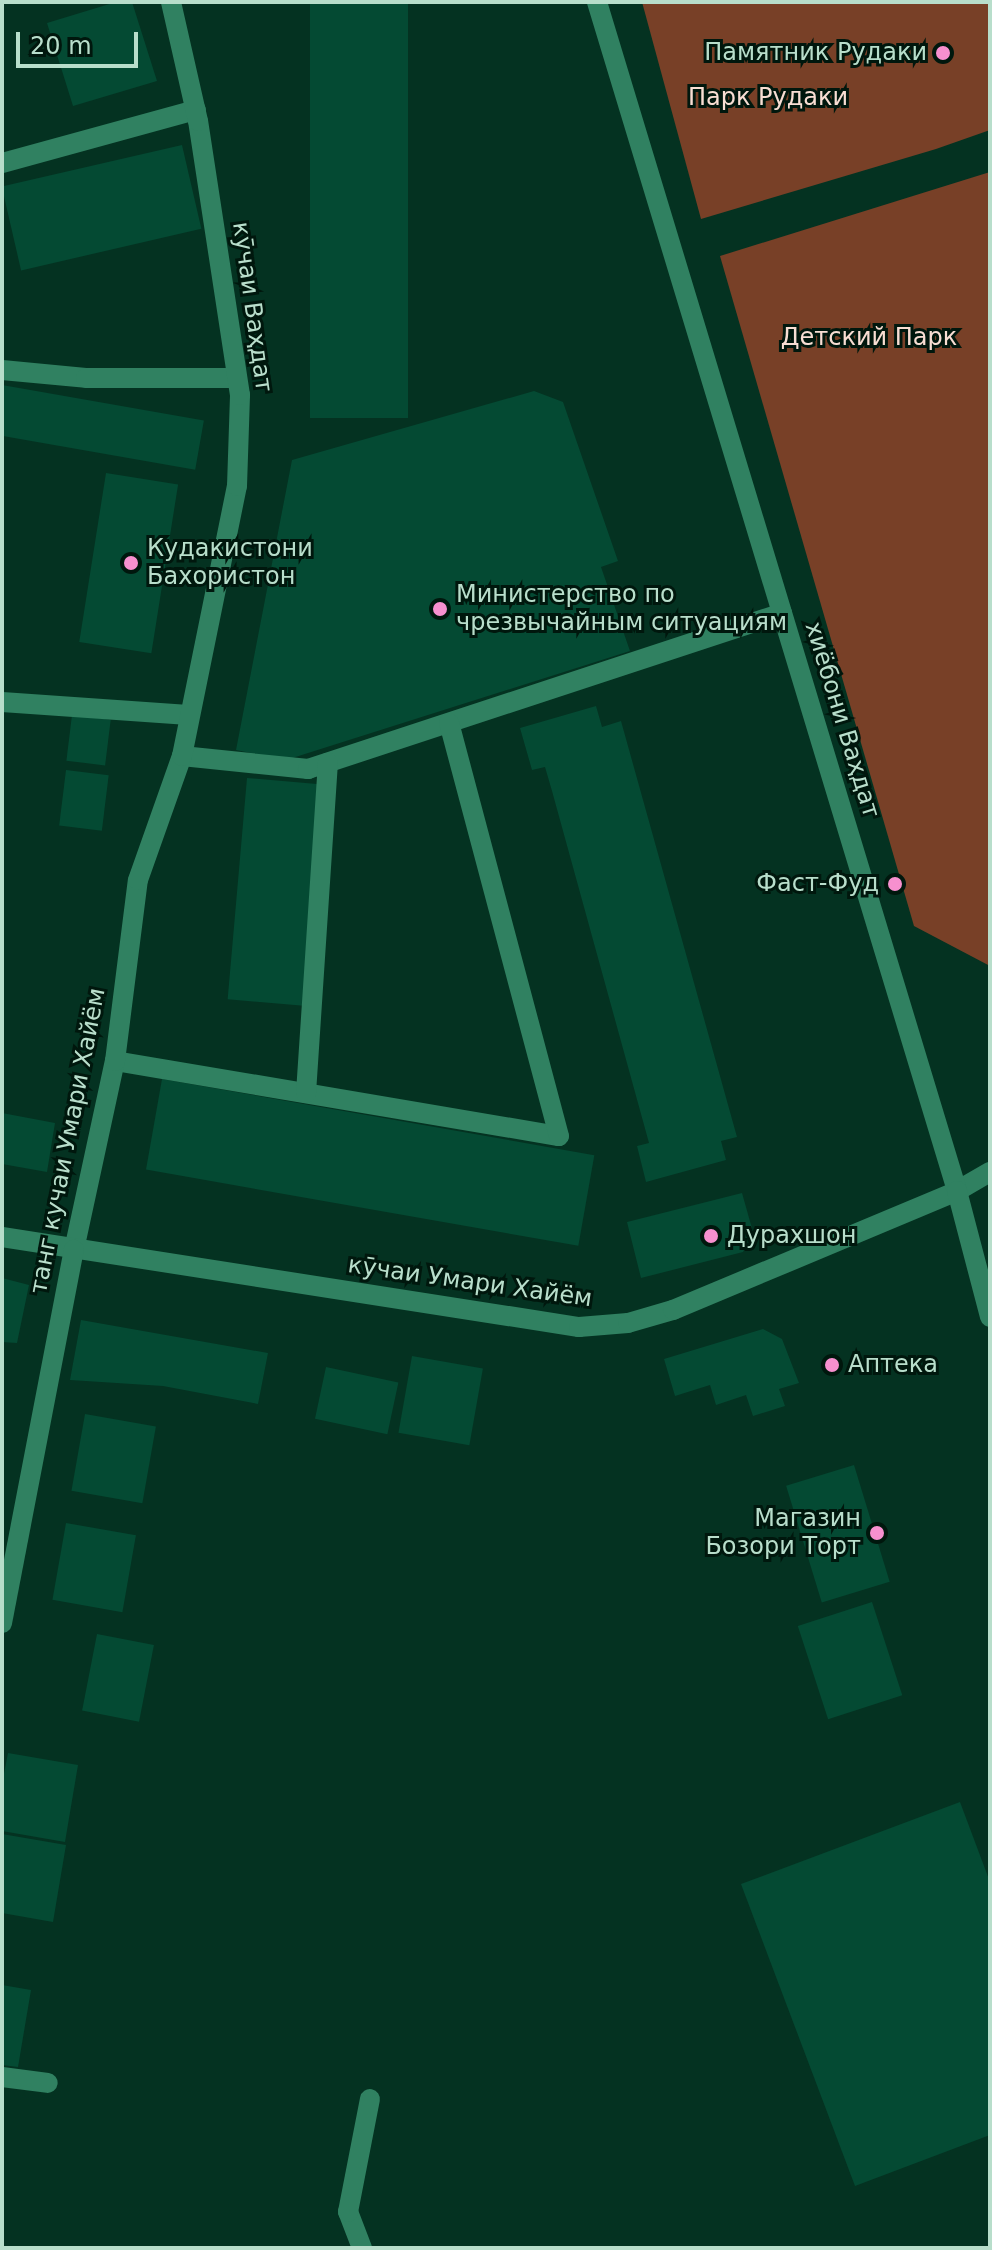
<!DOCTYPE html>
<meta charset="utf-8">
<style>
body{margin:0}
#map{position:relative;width:992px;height:2250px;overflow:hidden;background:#043221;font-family:"DejaVu Sans",sans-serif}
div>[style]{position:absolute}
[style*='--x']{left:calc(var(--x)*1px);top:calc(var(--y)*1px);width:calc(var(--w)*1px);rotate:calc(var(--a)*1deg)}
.green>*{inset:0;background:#784027}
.building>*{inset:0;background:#044a33;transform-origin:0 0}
.service>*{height:20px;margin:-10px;padding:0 10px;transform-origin:10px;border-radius:10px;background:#308161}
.minor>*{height:20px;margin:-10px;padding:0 10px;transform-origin:10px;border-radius:10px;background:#308161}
.tertiary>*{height:20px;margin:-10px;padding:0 10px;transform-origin:10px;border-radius:10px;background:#308161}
.secondary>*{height:20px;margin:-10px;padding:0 10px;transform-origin:10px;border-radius:10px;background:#308161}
.dots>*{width:22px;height:22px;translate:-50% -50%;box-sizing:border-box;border:4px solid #00170d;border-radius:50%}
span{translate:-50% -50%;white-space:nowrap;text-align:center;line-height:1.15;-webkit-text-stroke:6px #00170d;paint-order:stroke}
.poi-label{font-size:24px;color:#b8decb}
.right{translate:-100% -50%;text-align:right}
.left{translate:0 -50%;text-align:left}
.park-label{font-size:24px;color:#f8ded3}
.street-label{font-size:24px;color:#b8decb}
.frame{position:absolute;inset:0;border:4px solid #b8decb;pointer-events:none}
.scale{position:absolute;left:16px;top:32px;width:122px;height:36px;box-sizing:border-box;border:4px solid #b8decb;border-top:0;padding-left:10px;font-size:24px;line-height:28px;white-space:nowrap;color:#b8decb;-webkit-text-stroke:6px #00170d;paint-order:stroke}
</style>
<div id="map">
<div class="green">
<div style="clip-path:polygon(642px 2px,990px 2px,990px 130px,936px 149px,701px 219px)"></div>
<div style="clip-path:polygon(990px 172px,990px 966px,914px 926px,720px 256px)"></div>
</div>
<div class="building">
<div style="clip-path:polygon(116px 2px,132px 2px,157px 81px,73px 106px,47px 23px)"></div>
<div style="left:310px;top:2px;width:98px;height:416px"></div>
<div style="left:182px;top:145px;width:86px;height:185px;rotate:77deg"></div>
<div style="left:2px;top:385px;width:205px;height:50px;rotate:10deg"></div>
<div style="clip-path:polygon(534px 391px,563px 402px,618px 561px,601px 567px,630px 651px,286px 760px,236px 750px,292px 460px)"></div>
<div style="left:106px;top:473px;width:73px;height:171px;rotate:9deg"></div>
<div style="clip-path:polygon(596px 706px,602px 727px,621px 721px,737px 1137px,721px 1141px,726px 1160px,646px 1182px,637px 1146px,649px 1143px,552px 791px,545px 767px,532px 770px,520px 728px)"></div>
<div style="left:72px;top:715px;width:39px;height:46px;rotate:7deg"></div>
<div style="left:66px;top:770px;width:43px;height:56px;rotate:7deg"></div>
<div style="left:247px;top:778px;width:76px;height:222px;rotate:5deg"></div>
<div style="left:162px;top:1079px;width:439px;height:92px;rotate:10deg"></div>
<div style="clip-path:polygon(2px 1113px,55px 1123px,47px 1172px,2px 1164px)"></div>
<div style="clip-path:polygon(742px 1193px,753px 1232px,743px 1252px,641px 1278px,627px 1222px)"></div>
<div style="clip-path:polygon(2px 1278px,29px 1285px,17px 1343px,2px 1342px)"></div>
<div style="clip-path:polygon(81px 1320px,268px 1353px,258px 1404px,163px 1386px,70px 1380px)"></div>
<div style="clip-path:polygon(763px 1329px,782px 1339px,799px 1383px,779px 1389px,785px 1406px,753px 1416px,746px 1395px,716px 1405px,710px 1385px,675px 1396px,664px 1359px)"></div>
<div style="left:412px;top:1356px;width:72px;height:78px;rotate:10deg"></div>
<div style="left:326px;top:1367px;width:74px;height:53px;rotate:12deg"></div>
<div style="left:85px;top:1414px;width:72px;height:78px;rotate:10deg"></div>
<div style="left:854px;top:1465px;width:122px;height:71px;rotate:73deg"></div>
<div style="left:66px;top:1523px;width:71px;height:78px;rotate:10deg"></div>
<div style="left:872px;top:1602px;width:98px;height:78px;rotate:72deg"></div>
<div style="left:97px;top:1634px;width:58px;height:78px;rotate:11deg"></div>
<div style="clip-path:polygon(8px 1753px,78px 1765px,65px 1842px,2px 1831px,2px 1784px)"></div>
<div style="clip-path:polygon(960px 1802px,990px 1882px,990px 2135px,855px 2186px,741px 1884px)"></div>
<div style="clip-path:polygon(2px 1834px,66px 1845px,53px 1922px,2px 1913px)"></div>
<div style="clip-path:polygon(2px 1985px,31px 1990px,18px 2067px,2px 2065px)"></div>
</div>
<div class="service">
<div style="--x:2;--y:163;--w:201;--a:-15.3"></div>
<div style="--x:2;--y:370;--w:84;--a:5.4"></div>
<div style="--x:86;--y:378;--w:151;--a:0"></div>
<div style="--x:2;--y:702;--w:187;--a:4"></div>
<div style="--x:182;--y:756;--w:127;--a:5.9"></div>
<div style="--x:308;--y:769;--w:499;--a:-18.2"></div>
<div style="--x:115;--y:1061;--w:450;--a:9.6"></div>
<div style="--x:559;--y:1136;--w:427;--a:-104.9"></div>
<div style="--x:306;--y:1093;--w:331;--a:-86.2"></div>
<div style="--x:74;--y:1250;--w:193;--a:-77.8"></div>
<div style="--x:115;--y:1061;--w:182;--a:-82.8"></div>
<div style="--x:138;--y:880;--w:132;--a:-70.5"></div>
<div style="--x:182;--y:756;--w:276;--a:-78.5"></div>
<div style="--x:237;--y:486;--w:91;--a:-88.1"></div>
<div style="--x:240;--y:395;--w:277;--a:-98.7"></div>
<div style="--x:198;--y:121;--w:122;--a:-102.8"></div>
<div style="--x:362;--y:2248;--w:39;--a:-111"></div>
<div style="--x:348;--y:2212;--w:115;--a:-79"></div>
</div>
<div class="minor">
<div style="--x:2;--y:1237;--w:584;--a:8.87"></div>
<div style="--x:579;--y:1327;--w:49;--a:-4.7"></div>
<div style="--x:628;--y:1323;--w:47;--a:-16.1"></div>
<div style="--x:673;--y:1310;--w:308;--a:-22.7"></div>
<div style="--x:2;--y:1623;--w:380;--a:-79.1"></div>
<div style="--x:2;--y:2077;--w:46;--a:7.4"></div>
</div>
<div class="tertiary">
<div style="--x:957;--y:1191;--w:38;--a:-30"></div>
</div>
<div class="secondary">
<div style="--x:597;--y:2;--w:1242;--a:73.15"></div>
<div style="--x:957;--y:1191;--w:130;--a:75.3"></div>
</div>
<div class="dots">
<div style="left:943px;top:53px;background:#f790cf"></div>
<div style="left:131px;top:563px;background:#f790cf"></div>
<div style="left:440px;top:609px;background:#f790cf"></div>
<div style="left:895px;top:884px;background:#f790cf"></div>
<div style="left:711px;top:1236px;background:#f790cf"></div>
<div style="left:832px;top:1365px;background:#f790cf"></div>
<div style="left:877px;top:1533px;background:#f790cf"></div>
</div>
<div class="poi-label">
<span class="right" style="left:927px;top:53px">Памятник Рудаки</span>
<span class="left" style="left:147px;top:563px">Кудакистони<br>Бахористон</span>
<span class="left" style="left:456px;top:609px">Министерство по<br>чрезвычайным ситуациям</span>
<span class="right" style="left:879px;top:884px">Фаст-Фуд</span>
<span class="left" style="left:727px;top:1236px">Дурахшон</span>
<span class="left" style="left:848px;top:1365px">Аптека</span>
<span class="right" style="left:861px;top:1533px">Магазин<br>Бозори Торт</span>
</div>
<div class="park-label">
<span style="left:768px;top:98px">Парк Рудаки</span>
<span style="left:869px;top:338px">Детский Парк</span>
</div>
<div class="street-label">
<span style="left:252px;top:307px;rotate:82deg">кӯчаи Ваҳдат</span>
<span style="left:842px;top:720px;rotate:73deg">хиёбони Ваҳдат</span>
<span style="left:68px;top:1141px;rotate:-79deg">танг кучаи Умари Хайём</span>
<span style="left:470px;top:1282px;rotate:8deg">кӯчаи Умари Хайём</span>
</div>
<div class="frame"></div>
<div class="scale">20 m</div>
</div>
